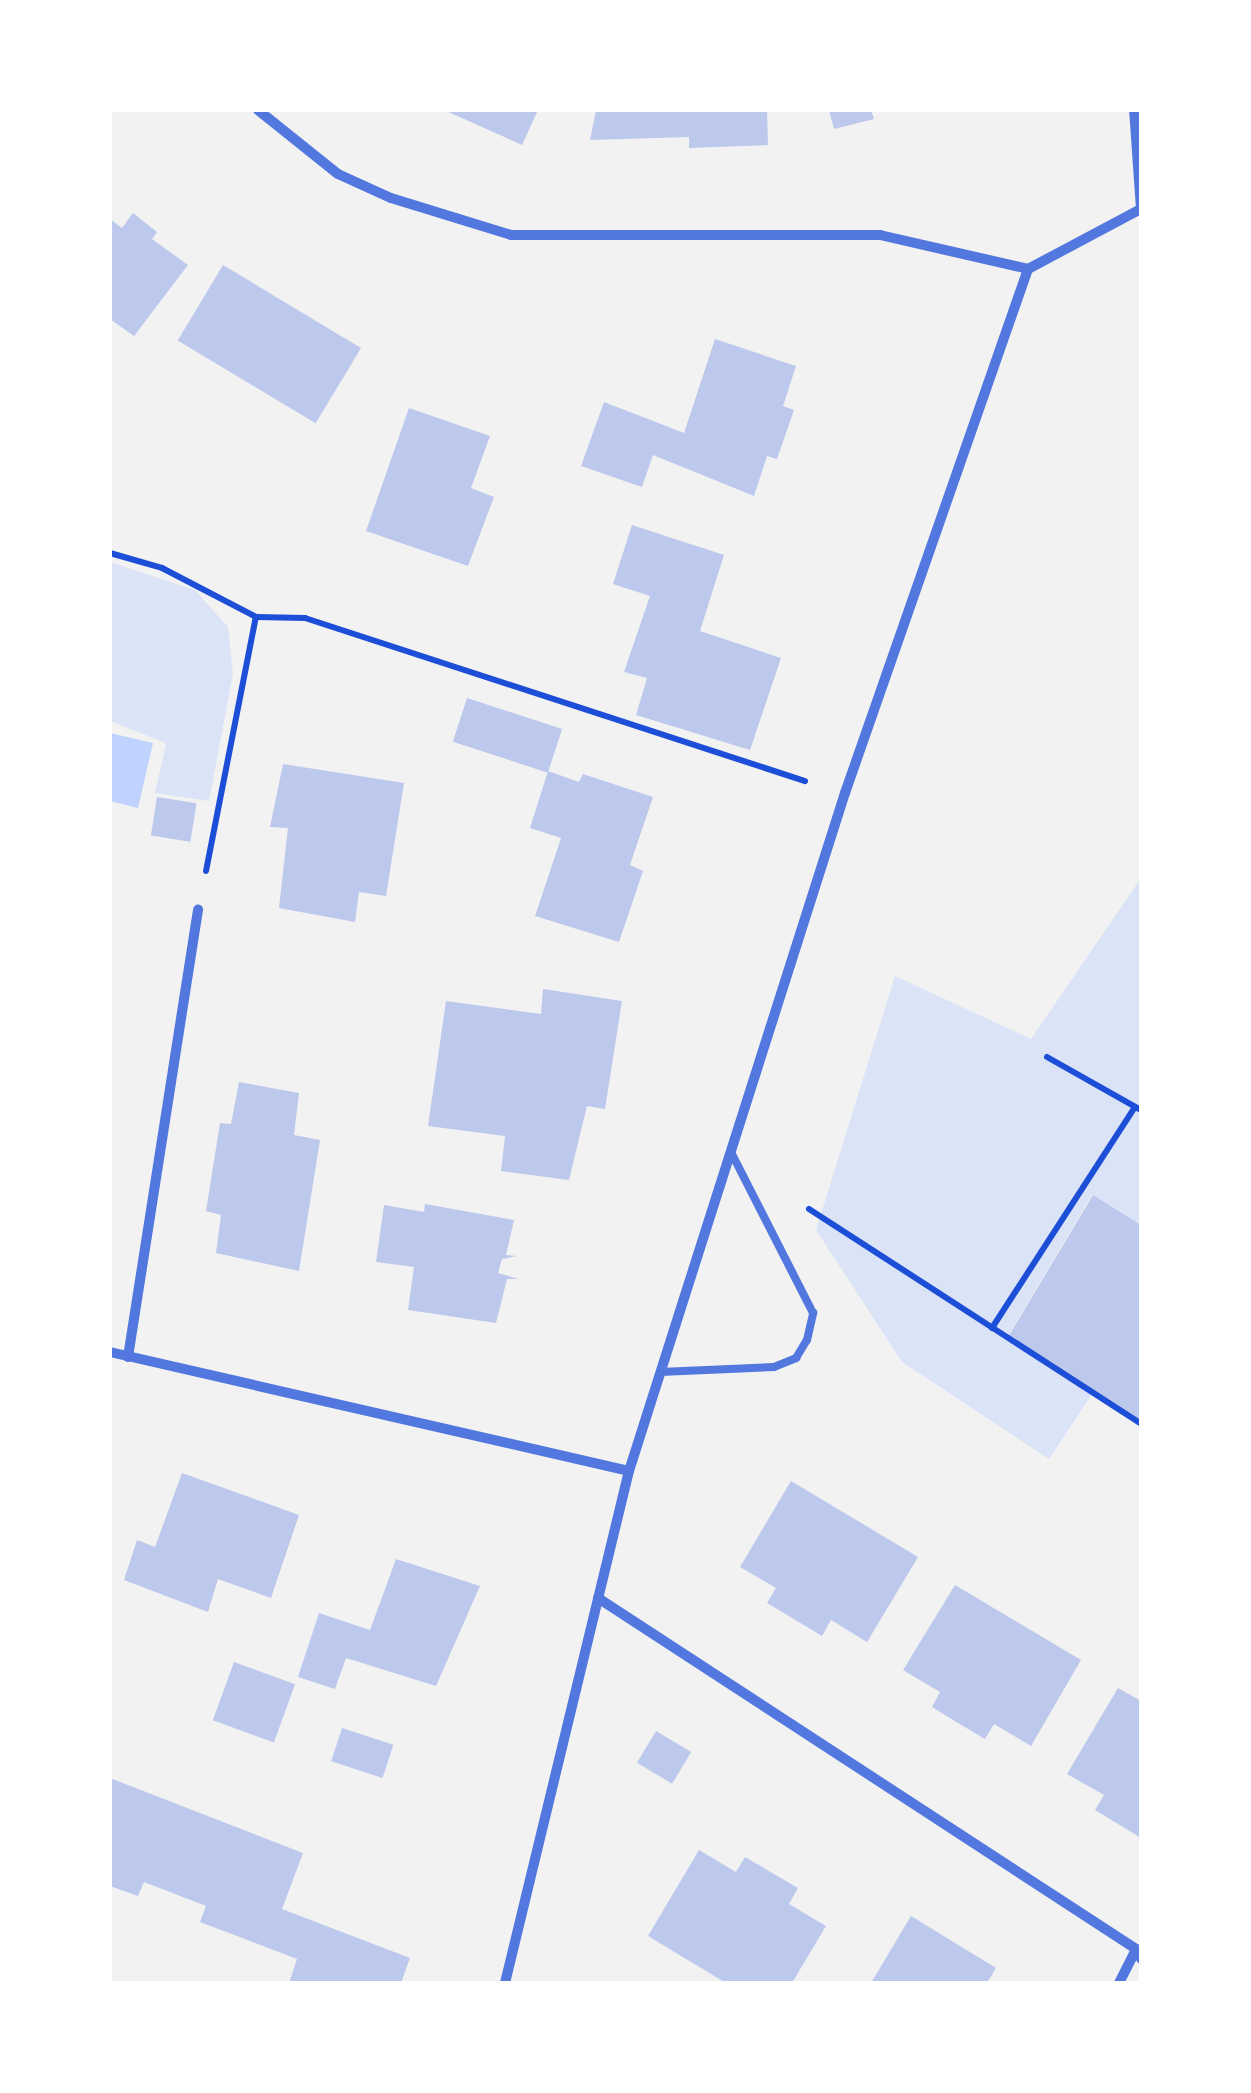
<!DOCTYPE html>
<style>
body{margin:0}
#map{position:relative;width:1251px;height:2093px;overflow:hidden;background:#f2f2f2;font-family:"DejaVu Sans",sans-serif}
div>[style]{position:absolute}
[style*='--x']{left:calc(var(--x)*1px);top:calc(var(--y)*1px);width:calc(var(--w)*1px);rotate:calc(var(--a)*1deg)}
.green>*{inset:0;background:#dbe4f7}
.water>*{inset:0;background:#bfd3fe}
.building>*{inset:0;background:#bdc9ec;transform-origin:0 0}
.path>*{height:6px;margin:-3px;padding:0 3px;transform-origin:3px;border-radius:3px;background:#1d4ed8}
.service>*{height:8px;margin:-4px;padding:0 4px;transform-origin:4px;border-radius:4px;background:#5277de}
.minor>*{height:10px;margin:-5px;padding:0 5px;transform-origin:5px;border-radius:5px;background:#5277de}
span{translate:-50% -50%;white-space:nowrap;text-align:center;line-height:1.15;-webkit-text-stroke:10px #fff;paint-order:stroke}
.frame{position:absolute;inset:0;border:112px solid #fff;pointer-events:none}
</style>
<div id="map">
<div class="green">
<div style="clip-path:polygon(110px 562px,195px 590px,228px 627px,233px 674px,209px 801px,155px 793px,166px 743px,110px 721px)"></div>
<div style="clip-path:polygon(1141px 878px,1141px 1225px,1092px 1195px,1008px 1336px,1094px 1391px,1049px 1459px,902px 1362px,816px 1230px,895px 976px,1031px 1039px)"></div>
</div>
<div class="water">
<div style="clip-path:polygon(110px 733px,153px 743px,138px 808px,110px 801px)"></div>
</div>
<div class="building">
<div style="clip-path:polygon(444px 110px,538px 110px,522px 145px)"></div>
<div style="clip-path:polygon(596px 110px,767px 110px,768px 145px,689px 148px,689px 137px,590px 140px)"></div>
<div style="clip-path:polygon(829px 110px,871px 110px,874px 119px,834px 129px)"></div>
<div style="clip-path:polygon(133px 213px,157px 232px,152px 239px,188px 265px,134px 336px,110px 319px,110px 219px,122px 228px)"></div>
<div style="left:223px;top:265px;width:161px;height:88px;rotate:31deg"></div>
<div style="clip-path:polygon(715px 339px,796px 366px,783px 406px,794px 410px,777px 459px,767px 456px,754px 496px,653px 455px,642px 487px,581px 466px,604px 402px,684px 433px)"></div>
<div style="clip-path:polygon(409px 408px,490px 436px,471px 488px,494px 497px,468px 566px,366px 531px)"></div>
<div style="clip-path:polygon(632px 525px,724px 555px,700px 631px,781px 658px,750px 750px,636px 715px,647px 678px,624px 672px,650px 596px,613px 584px)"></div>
<div style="left:467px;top:698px;width:100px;height:46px;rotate:18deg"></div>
<div style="clip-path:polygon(283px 764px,404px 783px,386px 896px,359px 892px,355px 922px,279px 908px,288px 828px,270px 827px)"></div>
<div style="clip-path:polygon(548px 771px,579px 782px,583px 774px,653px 797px,630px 865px,643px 871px,619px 942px,535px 916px,561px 838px,530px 828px)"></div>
<div style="left:157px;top:797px;width:40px;height:39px;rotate:9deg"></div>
<div style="clip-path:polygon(543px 989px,622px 1001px,605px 1109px,587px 1106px,569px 1180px,501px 1171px,505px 1136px,428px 1126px,446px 1001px,541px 1014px)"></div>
<div style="clip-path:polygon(239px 1082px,299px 1093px,294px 1135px,320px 1140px,299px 1271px,216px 1253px,221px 1215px,206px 1211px,220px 1123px,231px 1124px)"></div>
<div style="clip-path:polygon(1093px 1195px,1141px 1225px,1141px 1421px,1008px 1337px)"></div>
<div style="clip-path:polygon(425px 1204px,514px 1220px,506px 1255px,517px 1256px,502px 1259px,498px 1273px,518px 1279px,507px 1279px,496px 1323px,408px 1310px,414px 1267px,376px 1262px,384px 1205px,424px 1212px)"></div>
<div style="clip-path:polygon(182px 1473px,299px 1515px,271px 1598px,218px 1579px,208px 1612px,124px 1580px,137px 1540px,155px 1547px)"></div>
<div style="clip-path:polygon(791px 1481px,918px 1557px,867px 1642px,831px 1620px,822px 1636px,767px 1603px,776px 1588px,740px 1567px)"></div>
<div style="clip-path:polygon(396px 1559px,480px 1586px,436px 1686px,346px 1658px,335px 1689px,298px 1677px,319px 1613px,370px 1630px)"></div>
<div style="clip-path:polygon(955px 1585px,1081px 1660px,1031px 1746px,994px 1724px,985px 1739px,958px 1723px,932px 1707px,940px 1692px,903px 1670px)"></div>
<div style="left:234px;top:1662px;width:65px;height:62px;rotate:20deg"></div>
<div style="clip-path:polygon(1118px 1688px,1141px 1701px,1141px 1838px,1095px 1810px,1104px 1795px,1067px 1774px)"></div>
<div style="left:342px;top:1728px;width:54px;height:35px;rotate:18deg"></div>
<div style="left:656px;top:1731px;width:41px;height:37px;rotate:31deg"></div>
<div style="clip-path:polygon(110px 1778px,303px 1853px,282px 1909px,410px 1958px,401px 1983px,289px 1983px,297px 1959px,200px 1922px,206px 1906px,144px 1882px,138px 1896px,110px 1886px)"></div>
<div style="clip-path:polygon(699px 1850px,736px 1872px,745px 1857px,798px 1888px,789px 1904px,826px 1926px,792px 1983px,726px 1983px,648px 1936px)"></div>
<div style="clip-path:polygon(911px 1916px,996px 1968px,987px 1983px,871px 1983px)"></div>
</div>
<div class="path">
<div style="--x:110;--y:553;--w:54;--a:16.1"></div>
<div style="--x:162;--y:568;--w:106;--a:27.5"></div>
<div style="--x:256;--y:617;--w:49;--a:1.2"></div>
<div style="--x:305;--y:618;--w:526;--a:18.06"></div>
<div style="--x:206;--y:871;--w:259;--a:-78.9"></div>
<div style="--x:1047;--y:1057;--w:108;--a:29.4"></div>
<div style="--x:809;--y:1209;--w:396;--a:32.9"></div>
<div style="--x:992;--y:1328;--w:263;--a:-57.1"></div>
</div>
<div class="service">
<div style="--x:660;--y:1372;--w:114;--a:-2.5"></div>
<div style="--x:774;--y:1367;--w:24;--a:-22"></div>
<div style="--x:796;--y:1358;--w:21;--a:-59"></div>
<div style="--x:807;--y:1340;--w:28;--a:-77"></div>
<div style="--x:813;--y:1313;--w:181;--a:-117"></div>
</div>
<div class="minor">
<div style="--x:258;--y:110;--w:102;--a:38.7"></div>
<div style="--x:338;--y:174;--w:58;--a:24.4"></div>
<div style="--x:391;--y:198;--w:126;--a:17.1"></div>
<div style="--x:511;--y:235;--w:369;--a:0"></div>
<div style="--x:880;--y:235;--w:152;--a:12.9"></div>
<div style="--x:110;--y:1352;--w:532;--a:12.91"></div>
<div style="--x:128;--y:1357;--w:453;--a:-81.1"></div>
<div style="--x:598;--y:1598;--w:642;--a:33.12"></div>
<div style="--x:1136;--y:1949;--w:11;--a:63"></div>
<div style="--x:505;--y:1983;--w:527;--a:-76.39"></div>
<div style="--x:629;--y:1471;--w:712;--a:-72.33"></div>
<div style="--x:845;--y:793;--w:555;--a:-70.75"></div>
<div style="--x:1028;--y:269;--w:128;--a:-28"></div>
<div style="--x:1141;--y:209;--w:99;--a:-94"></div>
<div style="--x:1119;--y:1983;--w:38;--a:-63"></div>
</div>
<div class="frame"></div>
</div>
